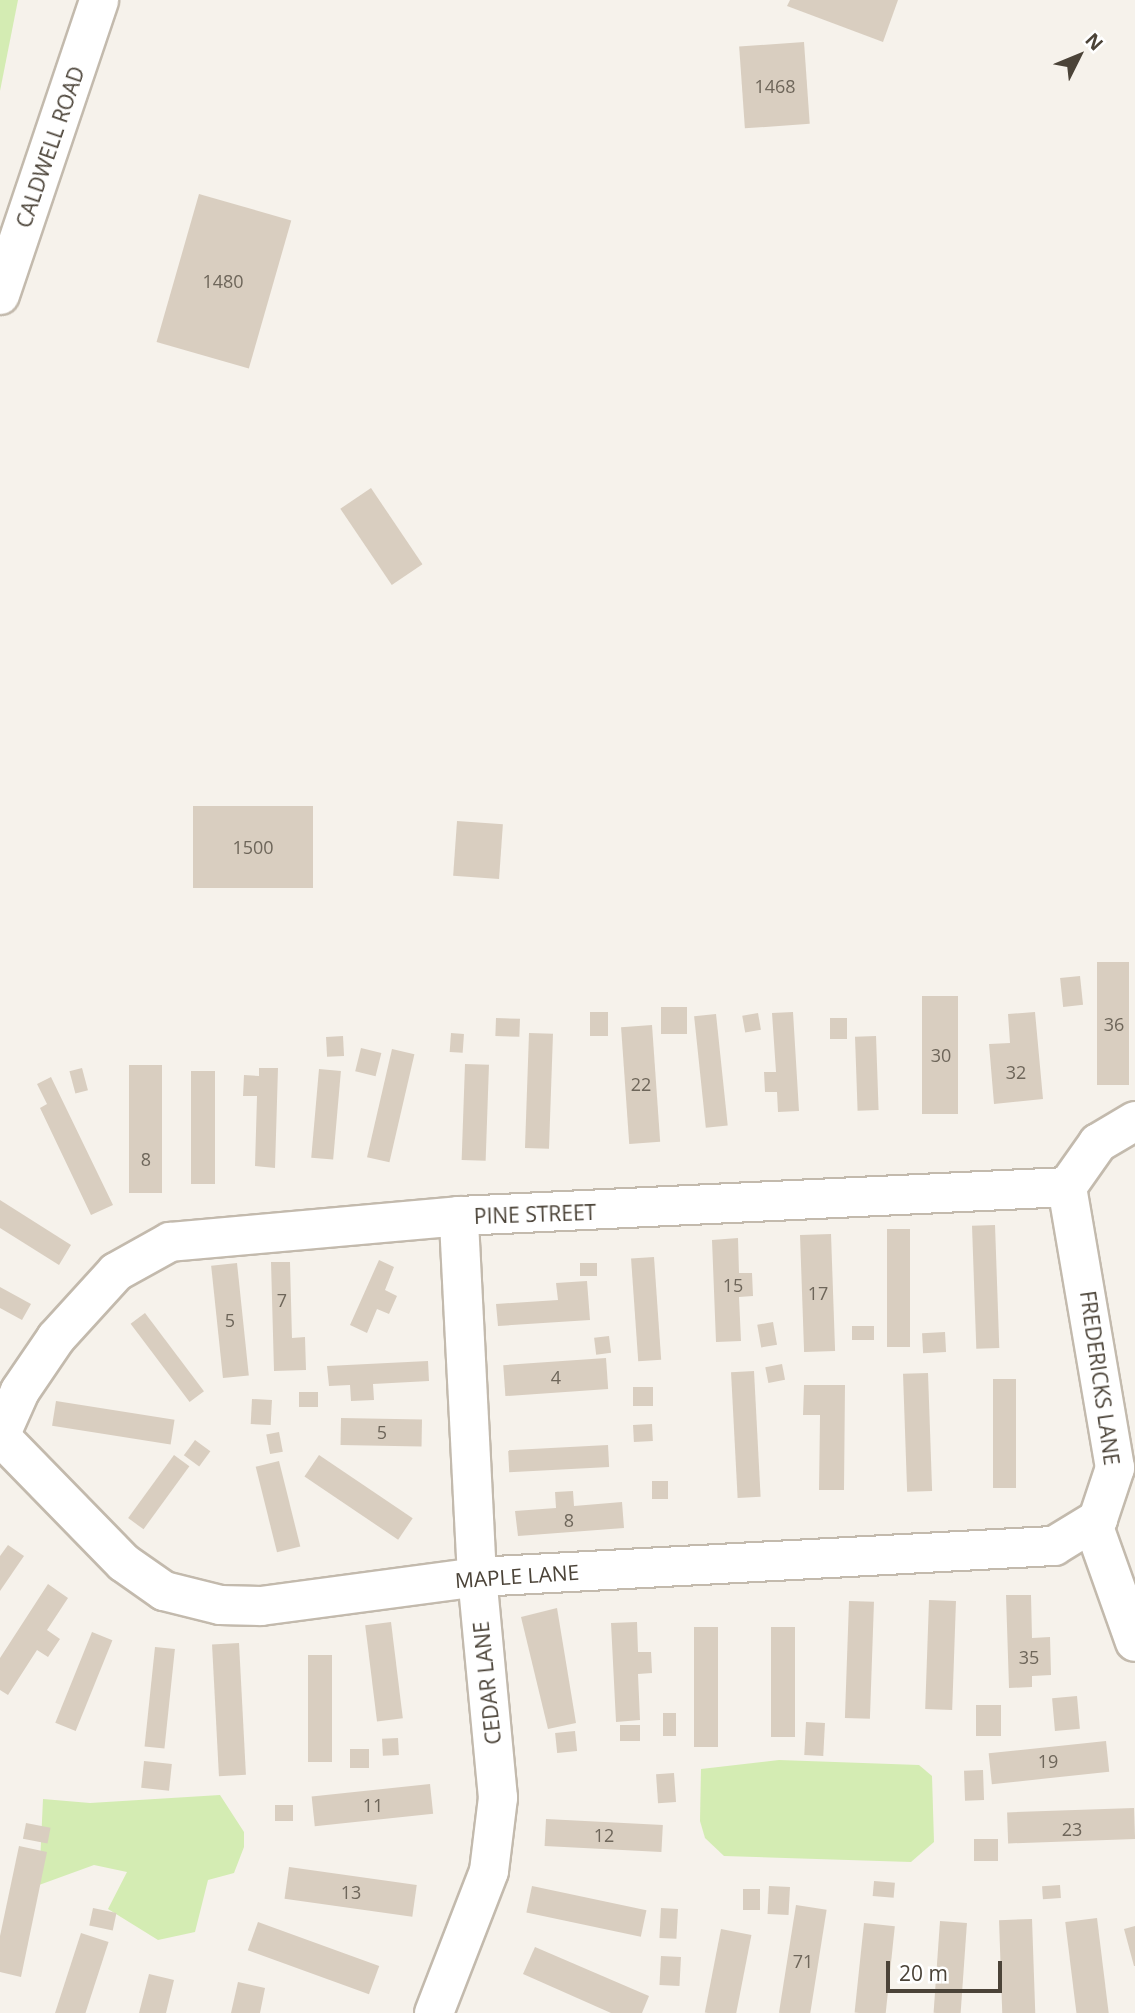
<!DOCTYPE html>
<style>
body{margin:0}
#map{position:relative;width:1135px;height:2013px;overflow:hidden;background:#f6f2eb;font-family:"Open Sans",sans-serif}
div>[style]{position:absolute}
.green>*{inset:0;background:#d4ecb3}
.building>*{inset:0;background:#d9cec0;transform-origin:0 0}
.roads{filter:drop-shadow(2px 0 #c3baad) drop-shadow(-2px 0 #c3baad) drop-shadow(0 2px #c3baad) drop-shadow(0 -2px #c3baad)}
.minor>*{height:38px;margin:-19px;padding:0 19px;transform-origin:19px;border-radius:19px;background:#fff}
span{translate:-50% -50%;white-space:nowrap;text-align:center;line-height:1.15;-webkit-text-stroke:7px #fff;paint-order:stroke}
.number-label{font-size:18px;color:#6e665a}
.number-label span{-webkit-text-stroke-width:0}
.street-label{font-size:21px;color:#4b4338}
.north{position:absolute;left:1044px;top:21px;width:70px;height:70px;-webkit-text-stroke:5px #fff;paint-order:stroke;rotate:47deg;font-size:19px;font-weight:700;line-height:28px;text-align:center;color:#4b4338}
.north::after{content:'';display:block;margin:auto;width:24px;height:32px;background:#4b4338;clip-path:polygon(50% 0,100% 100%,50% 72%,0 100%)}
.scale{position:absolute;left:886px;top:1961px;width:116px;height:32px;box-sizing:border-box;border:4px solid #4b4338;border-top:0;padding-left:9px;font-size:21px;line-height:24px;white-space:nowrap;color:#4b4338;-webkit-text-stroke:5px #fff;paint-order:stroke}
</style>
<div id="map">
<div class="green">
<i style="clip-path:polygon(0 0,18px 0,0 91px)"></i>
<i style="clip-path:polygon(779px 1760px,919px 1765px,932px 1776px,934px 1842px,911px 1862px,724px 1856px,705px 1838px,700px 1821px,701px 1769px)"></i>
<i style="clip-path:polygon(220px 1795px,244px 1832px,244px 1847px,234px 1873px,208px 1880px,195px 1932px,158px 1940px,108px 1909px,127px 1872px,94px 1865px,39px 1885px,43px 1799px,90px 1803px)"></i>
</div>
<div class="building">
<i style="clip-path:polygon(790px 0,898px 0,883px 42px,787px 6px)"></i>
<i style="left:804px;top:42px;width:82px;height:65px;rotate:86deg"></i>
<i style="left:199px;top:194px;width:96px;height:154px;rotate:16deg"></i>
<i style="left:371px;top:488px;width:92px;height:37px;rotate:56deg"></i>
<i style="left:193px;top:806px;width:120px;height:82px"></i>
<i style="left:457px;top:821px;width:46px;height:55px;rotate:4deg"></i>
<i style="left:1129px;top:962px;width:123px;height:32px;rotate:90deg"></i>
<i style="left:1080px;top:976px;width:29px;height:20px;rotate:84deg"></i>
<i style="left:922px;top:996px;width:36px;height:118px"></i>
<i style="left:661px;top:1007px;width:26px;height:27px"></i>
<i style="left:590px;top:1012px;width:18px;height:24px"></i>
<i style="clip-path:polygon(793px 1012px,799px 1111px,778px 1112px,777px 1092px,765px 1092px,764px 1072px,776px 1072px,772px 1013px)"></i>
<i style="clip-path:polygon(1035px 1012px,1043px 1099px,994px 1104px,989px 1044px,1010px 1043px,1008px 1014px)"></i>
<i style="left:758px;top:1013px;width:17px;height:16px;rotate:80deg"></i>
<i style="left:716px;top:1014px;width:112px;height:22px;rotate:84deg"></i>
<i style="left:496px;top:1018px;width:24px;height:18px;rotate:2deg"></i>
<i style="left:830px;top:1018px;width:17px;height:21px"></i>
<i style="left:652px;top:1025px;width:117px;height:31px;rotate:86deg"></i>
<i style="left:451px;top:1033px;width:13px;height:19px;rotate:4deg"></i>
<i style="left:529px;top:1033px;width:24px;height:115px;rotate:2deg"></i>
<i style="left:343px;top:1036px;width:20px;height:17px;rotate:87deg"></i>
<i style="left:876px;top:1036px;width:74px;height:21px;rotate:88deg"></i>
<i style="left:361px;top:1048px;width:21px;height:24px;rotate:14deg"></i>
<i style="left:392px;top:1049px;width:23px;height:111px;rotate:13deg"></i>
<i style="left:465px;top:1064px;width:24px;height:96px;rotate:2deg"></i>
<i style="left:129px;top:1065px;width:33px;height:128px"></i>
<i style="left:82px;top:1068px;width:23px;height:13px;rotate:75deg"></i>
<i style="clip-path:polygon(259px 1068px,278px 1068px,275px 1168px,255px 1166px,257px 1096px,243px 1096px,244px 1075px,259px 1076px)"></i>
<i style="left:319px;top:1069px;width:22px;height:89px;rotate:5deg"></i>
<i style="left:191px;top:1071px;width:24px;height:113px"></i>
<i style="clip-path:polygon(51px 1077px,113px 1205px,91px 1215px,40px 1108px,47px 1104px,37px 1084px)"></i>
<i style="clip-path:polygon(0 1200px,71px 1245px,59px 1265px,0 1228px)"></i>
<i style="left:995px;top:1225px;width:123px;height:23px;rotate:88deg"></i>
<i style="left:887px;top:1229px;width:23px;height:118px"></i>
<i style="left:831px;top:1234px;width:117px;height:31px;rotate:88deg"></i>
<i style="clip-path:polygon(738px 1238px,739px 1273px,752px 1273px,753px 1296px,739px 1297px,741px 1341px,716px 1342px,712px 1240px)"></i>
<i style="left:654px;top:1257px;width:103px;height:23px;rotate:86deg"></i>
<i style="clip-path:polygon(379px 1260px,394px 1267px,385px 1290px,397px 1296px,389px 1314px,377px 1309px,367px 1333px,350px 1325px)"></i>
<i style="clip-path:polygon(271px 1262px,290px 1262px,292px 1338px,305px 1337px,306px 1370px,274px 1371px)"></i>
<i style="left:237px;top:1263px;width:113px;height:26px;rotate:84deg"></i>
<i style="left:597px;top:1263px;width:13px;height:17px;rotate:90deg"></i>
<i style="clip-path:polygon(587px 1281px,590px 1320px,498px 1326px,496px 1304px,558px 1300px,556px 1283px)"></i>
<i style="clip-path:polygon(0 1287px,31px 1304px,22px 1320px,0 1308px)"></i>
<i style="left:145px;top:1313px;width:98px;height:18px;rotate:53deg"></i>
<i style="left:773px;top:1322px;width:23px;height:16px;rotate:80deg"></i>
<i style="left:852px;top:1326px;width:22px;height:14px"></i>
<i style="left:945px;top:1332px;width:20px;height:23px;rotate:87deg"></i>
<i style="left:609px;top:1336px;width:17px;height:15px;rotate:83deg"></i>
<i style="left:606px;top:1358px;width:31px;height:103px;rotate:86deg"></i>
<i style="clip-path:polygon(428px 1361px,429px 1381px,373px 1384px,374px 1400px,351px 1401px,350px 1385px,329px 1386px,327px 1366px)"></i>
<i style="left:782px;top:1364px;width:16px;height:17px;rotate:79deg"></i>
<i style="left:754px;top:1371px;width:126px;height:23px;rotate:87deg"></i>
<i style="left:928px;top:1373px;width:118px;height:25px;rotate:88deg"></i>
<i style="left:993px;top:1379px;width:23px;height:109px"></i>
<i style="clip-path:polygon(804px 1385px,845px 1385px,844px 1490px,819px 1490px,820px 1415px,803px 1415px)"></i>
<i style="left:633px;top:1387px;width:20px;height:19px"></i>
<i style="left:299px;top:1392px;width:19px;height:15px"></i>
<i style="left:252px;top:1399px;width:20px;height:25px;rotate:3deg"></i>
<i style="left:56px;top:1401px;width:120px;height:25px;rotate:9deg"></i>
<i style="left:341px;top:1418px;width:81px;height:27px;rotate:1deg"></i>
<i style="left:652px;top:1424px;width:17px;height:19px;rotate:87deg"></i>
<i style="left:279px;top:1432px;width:20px;height:13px;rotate:79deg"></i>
<i style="left:195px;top:1440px;width:19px;height:19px;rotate:36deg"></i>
<i style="left:608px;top:1445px;width:22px;height:100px;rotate:87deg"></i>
<i style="left:174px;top:1455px;width:19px;height:78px;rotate:36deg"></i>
<i style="left:319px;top:1455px;width:113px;height:26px;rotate:34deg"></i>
<i style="left:279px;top:1461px;width:88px;height:24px;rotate:76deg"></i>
<i style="left:652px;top:1481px;width:16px;height:18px"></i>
<i style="clip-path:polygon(573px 1491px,574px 1506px,622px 1502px,624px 1528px,518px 1536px,515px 1511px,556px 1508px,555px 1492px)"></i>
<i style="clip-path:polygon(8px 1545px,24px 1556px,0 1591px,0 1556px)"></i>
<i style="clip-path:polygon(48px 1584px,68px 1598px,47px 1630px,60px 1639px,48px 1657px,37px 1650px,8px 1695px,0 1690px,0 1658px)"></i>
<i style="clip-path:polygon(1006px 1595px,1031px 1595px,1032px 1638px,1050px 1637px,1051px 1675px,1032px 1676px,1032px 1687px,1009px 1688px)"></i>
<i style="left:929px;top:1600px;width:27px;height:109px;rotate:2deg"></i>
<i style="left:849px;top:1601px;width:25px;height:117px;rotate:2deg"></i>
<i style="clip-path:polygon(557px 1608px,576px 1723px,548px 1729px,521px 1617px)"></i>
<i style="left:391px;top:1622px;width:97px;height:26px;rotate:83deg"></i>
<i style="clip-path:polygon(637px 1622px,638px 1652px,651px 1652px,652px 1673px,638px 1674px,640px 1720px,616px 1722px,611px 1623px)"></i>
<i style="left:694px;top:1627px;width:24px;height:120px"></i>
<i style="left:771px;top:1627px;width:24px;height:110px"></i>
<i style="left:92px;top:1632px;width:22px;height:98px;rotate:22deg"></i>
<i style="left:239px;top:1643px;width:132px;height:27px;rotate:87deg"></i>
<i style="left:155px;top:1647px;width:20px;height:100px;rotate:6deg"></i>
<i style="left:308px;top:1655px;width:24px;height:107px"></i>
<i style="left:1077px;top:1696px;width:33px;height:25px;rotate:85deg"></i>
<i style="left:976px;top:1705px;width:25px;height:31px"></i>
<i style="left:663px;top:1713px;width:13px;height:23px"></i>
<i style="left:806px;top:1722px;width:19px;height:33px;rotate:3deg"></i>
<i style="left:620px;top:1725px;width:20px;height:16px"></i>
<i style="left:575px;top:1731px;width:20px;height:20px;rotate:84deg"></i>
<i style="left:398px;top:1738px;width:17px;height:16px;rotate:87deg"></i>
<i style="left:1106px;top:1741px;width:31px;height:118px;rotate:84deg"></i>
<i style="left:350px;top:1749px;width:19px;height:19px"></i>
<i style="left:144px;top:1761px;width:28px;height:27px;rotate:6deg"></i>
<i style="left:983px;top:1770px;width:30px;height:19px;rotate:88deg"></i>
<i style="left:674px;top:1773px;width:29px;height:18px;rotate:86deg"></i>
<i style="left:430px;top:1784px;width:30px;height:119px;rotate:84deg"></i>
<i style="left:275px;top:1805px;width:18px;height:16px"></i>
<i style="left:1134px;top:1808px;width:31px;height:127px;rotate:88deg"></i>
<i style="left:546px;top:1819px;width:117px;height:27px;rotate:3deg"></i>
<i style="left:26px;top:1823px;width:25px;height:16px;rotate:11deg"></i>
<i style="left:974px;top:1839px;width:24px;height:22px"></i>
<i style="clip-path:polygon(19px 1846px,47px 1852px,21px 1977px,0 1972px,0 1936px)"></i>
<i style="left:289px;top:1867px;width:129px;height:32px;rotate:8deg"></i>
<i style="left:874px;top:1881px;width:21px;height:15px;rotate:5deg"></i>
<i style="left:1060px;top:1885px;width:13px;height:18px;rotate:86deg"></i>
<i style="left:532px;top:1886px;width:117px;height:27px;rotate:12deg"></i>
<i style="left:769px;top:1886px;width:21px;height:28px;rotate:3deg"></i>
<i style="left:743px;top:1889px;width:17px;height:21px"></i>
<i style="left:796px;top:1905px;width:31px;height:109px;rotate:9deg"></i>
<i style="left:93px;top:1908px;width:24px;height:18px;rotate:12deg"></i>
<i style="left:661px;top:1908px;width:17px;height:30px;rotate:3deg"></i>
<i style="left:1097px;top:1918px;width:96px;height:32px;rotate:83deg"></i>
<i style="left:1032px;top:1919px;width:94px;height:33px;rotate:88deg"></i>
<i style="left:940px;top:1921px;width:27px;height:92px;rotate:4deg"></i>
<i style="left:258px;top:1922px;width:129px;height:30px;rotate:20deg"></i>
<i style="left:864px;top:1923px;width:31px;height:90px;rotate:6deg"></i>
<i style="clip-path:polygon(1135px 1926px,1135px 1966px,1134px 1966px,1124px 1929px)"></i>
<i style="left:721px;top:1929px;width:31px;height:85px;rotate:11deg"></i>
<i style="left:81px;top:1933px;width:29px;height:84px;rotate:18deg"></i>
<i style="clip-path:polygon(535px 1947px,649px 1996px,642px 2013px,611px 2013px,523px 1974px)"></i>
<i style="left:661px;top:1956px;width:20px;height:29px;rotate:3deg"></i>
<i style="clip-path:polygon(149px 1974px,174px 1980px,166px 2013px,139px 2013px)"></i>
<i style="clip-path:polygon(238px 1982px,265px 1988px,260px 2013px,231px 2013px)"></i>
</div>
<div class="roads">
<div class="minor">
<i style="left:0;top:295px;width:311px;rotate:-71.4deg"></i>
<i style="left:1067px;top:1187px;width:54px;rotate:-54.8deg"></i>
<i style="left:1098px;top:1143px;width:43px;rotate:-30.7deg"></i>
<i style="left:0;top:1436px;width:177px;rotate:45.7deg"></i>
<i style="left:124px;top:1563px;width:49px;rotate:35deg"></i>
<i style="left:164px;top:1591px;width:58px;rotate:14deg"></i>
<i style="left:220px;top:1605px;width:41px;rotate:1.4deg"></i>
<i style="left:261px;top:1606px;width:218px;rotate:-7.6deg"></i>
<i style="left:477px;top:1577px;width:578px;rotate:-3.08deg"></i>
<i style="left:1054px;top:1546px;width:52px;rotate:-31.5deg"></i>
<i style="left:1098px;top:1519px;width:54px;rotate:-71.6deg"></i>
<i style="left:1115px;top:1468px;width:285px;rotate:-99.7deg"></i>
<i style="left:0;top:1436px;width:49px;rotate:-66deg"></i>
<i style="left:20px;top:1391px;width:64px;rotate:-55.8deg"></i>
<i style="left:56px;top:1338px;width:89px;rotate:-47.7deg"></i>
<i style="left:116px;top:1272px;width:62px;rotate:-29.1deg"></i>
<i style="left:170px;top:1242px;width:290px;rotate:-5.1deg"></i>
<i style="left:459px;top:1216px;width:609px;rotate:-2.73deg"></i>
<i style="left:1093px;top:1524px;width:125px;rotate:70.4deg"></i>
<i style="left:434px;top:2013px;width:152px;rotate:-68.8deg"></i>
<i style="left:489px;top:1871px;width:74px;rotate:-83deg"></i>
<i style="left:498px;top:1798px;width:222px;rotate:-95.4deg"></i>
<i style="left:477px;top:1577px;width:361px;rotate:-92.9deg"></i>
</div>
</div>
<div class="number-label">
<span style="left:775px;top:86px">1468</span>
<span style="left:223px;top:281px">1480</span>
<span style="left:253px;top:847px">1500</span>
<span style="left:1114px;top:1024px">36</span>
<span style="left:941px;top:1055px">30</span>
<span style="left:1016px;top:1072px">32</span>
<span style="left:641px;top:1084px">22</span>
<span style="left:146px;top:1159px">8</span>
<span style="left:733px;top:1285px">15</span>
<span style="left:818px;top:1293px">17</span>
<span style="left:282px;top:1300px">7</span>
<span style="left:230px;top:1320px">5</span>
<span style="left:556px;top:1377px">4</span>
<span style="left:382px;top:1432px">5</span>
<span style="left:569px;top:1520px">8</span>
<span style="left:1029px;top:1657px">35</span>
<span style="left:1048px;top:1761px">19</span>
<span style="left:373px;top:1805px">11</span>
<span style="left:1072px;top:1829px">23</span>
<span style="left:604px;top:1835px">12</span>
<span style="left:351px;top:1892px">13</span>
<span style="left:803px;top:1961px">71</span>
</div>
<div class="street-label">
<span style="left:50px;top:147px;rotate:-71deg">CALDWELL ROAD</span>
<span style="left:535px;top:1214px;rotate:-2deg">PINE STREET</span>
<span style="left:1100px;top:1378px;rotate:82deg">FREDERICKS LANE</span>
<span style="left:517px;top:1576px;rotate:-4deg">MAPLE LANE</span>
<span style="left:487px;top:1683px;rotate:-96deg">CEDAR LANE</span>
</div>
<div class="north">N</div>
<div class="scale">20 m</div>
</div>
